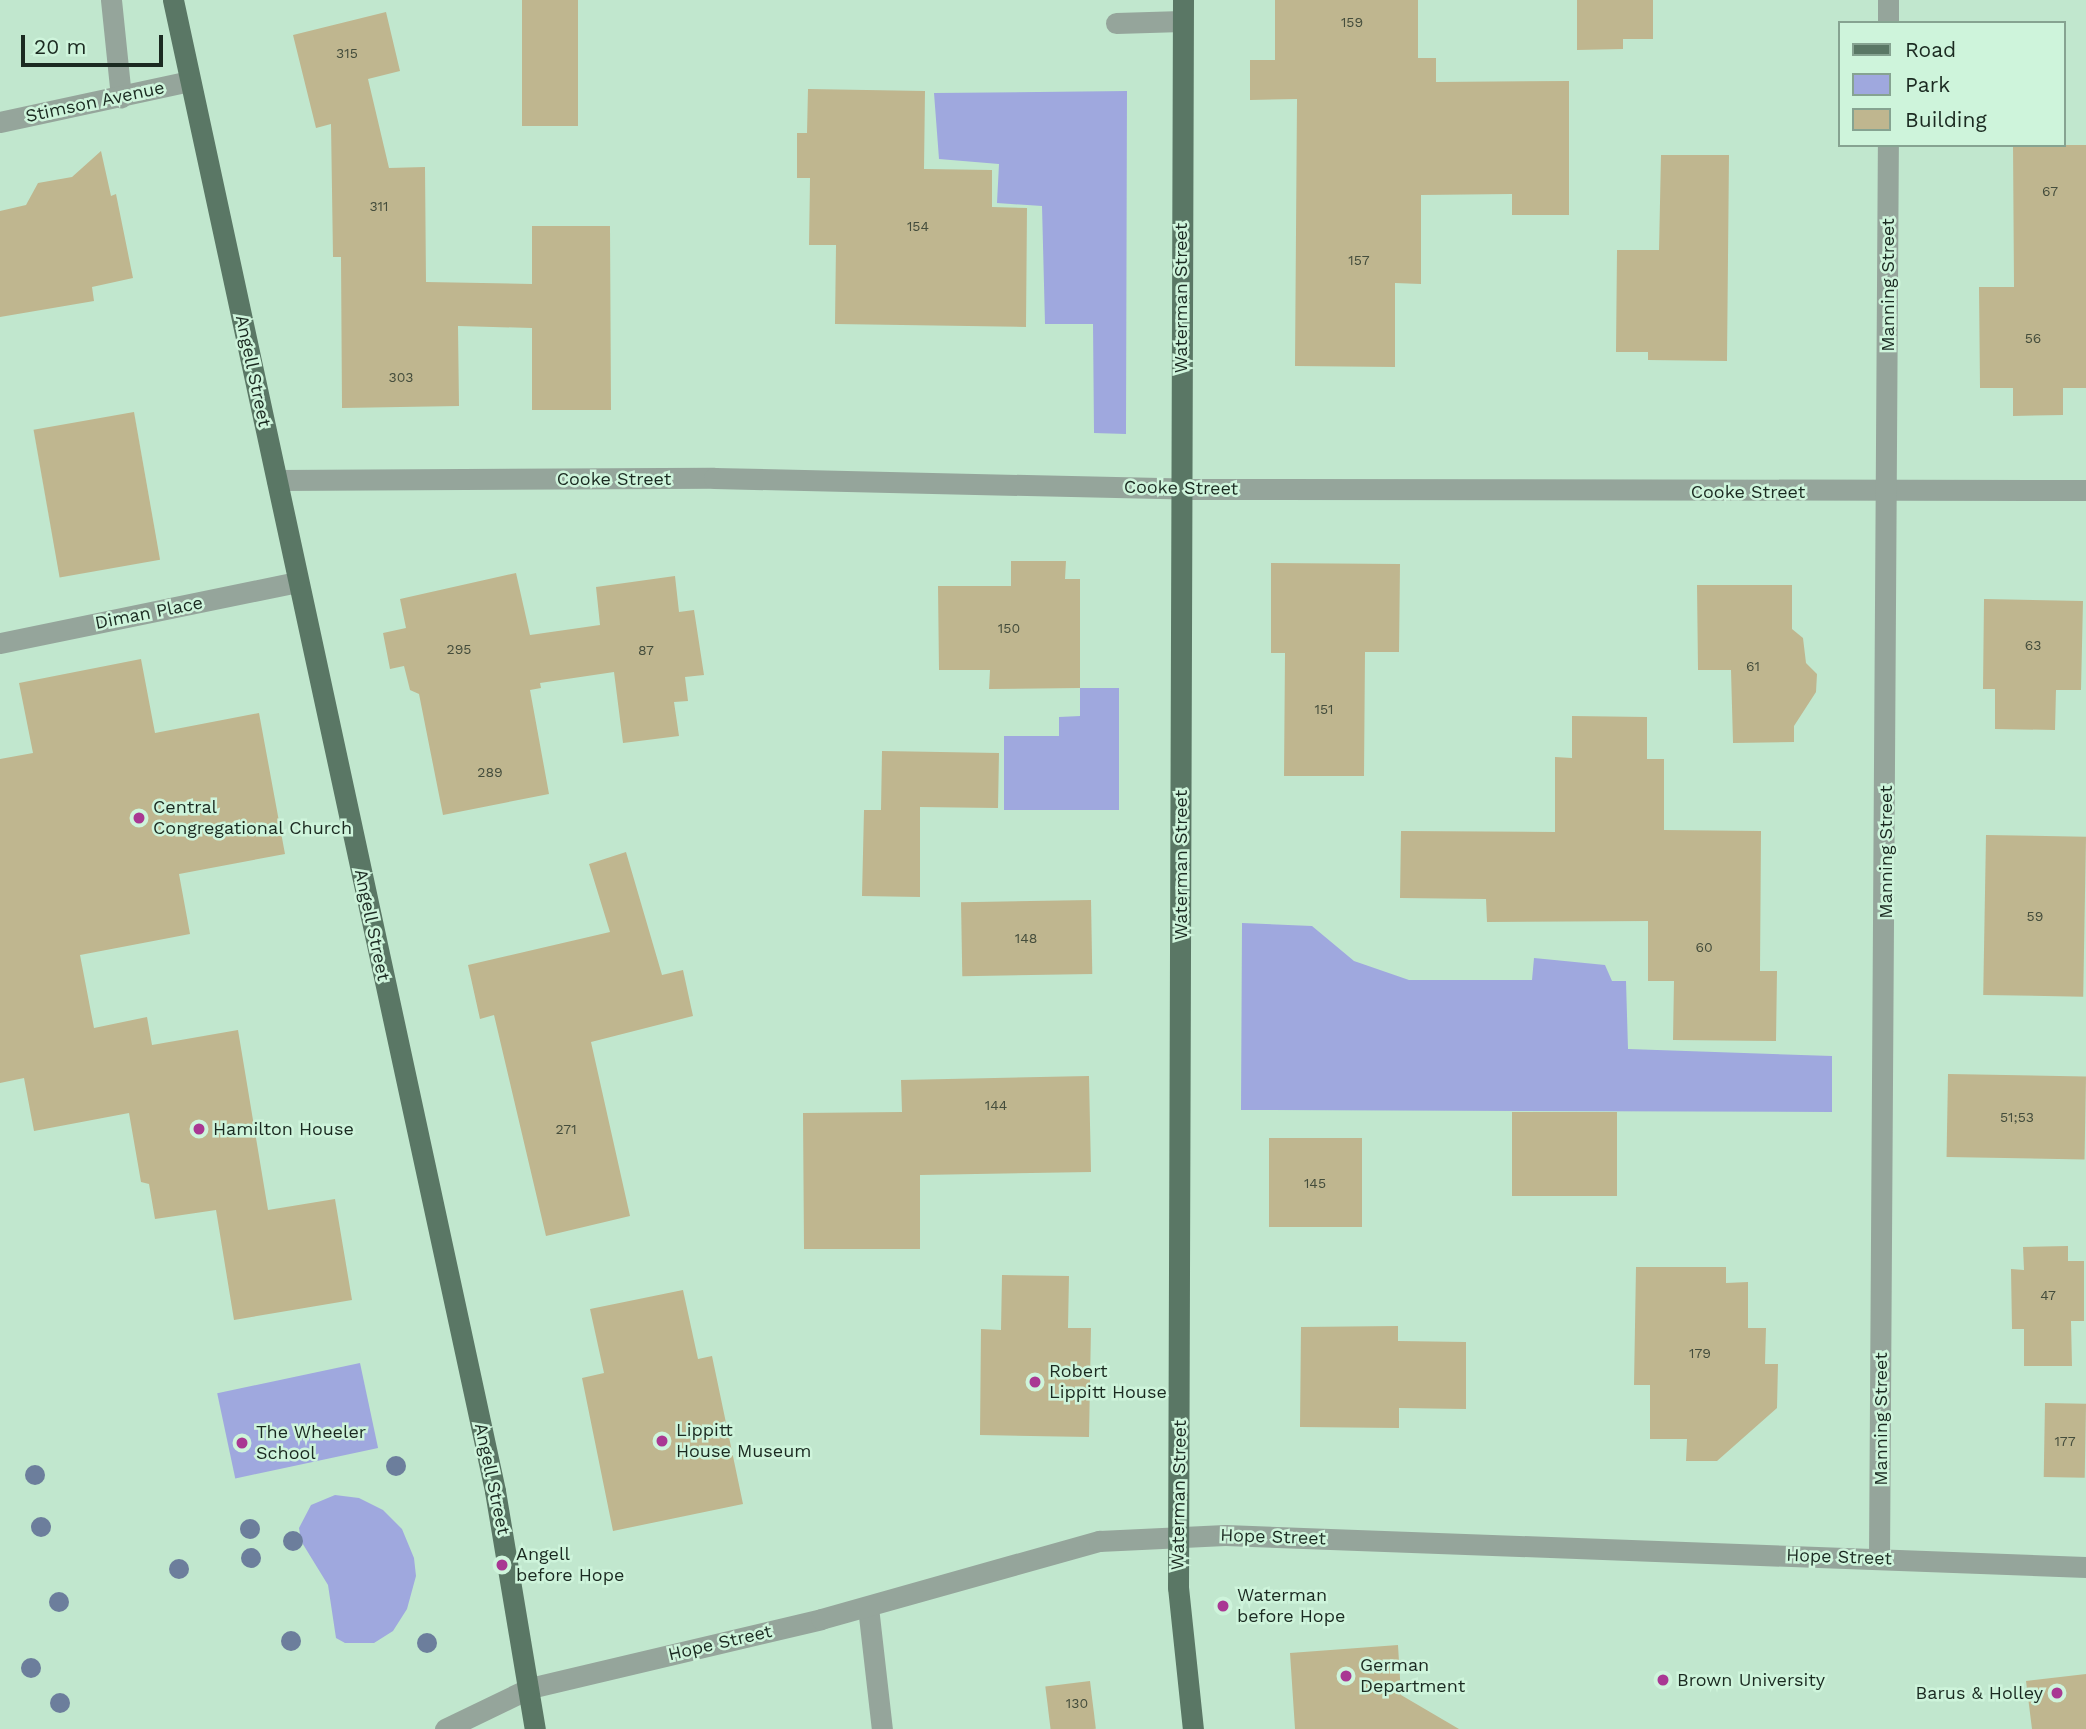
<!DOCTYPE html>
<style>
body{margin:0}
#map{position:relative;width:2086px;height:1729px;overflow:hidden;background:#c1e7ce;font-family:"Work Sans",sans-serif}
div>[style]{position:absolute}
.green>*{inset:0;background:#9fa8de;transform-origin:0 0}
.building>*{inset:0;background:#bfb68f;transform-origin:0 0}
.minor>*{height:21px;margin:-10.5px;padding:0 10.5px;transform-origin:10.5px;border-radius:10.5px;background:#95a59b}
.major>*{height:21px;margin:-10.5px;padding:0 10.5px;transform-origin:10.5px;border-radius:10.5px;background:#5a7765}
.trees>*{width:20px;height:20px;margin:-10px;border-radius:50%;background:#6c7e9c}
.dots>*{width:19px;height:19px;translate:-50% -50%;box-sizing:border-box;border:4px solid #cef4db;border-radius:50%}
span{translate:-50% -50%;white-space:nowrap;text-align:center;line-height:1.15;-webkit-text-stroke:5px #cef4db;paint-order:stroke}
.number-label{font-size:14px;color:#444d3c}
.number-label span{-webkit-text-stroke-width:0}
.street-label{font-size:18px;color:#1b2a21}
.poi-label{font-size:18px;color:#1b2a21}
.left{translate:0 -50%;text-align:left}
.right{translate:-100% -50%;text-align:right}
.legend{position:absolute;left:1838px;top:21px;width:228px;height:126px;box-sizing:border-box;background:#cef4db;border:2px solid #86a391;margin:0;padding:9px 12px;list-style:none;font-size:21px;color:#1b2a21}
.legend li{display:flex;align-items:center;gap:14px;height:35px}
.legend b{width:35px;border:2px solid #86a391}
.scale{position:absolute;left:21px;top:35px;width:142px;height:32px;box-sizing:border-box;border:4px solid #1b2a21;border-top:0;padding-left:9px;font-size:21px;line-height:24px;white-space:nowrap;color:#1b2a21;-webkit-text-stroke:5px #cef4db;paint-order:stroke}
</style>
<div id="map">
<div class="green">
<i style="clip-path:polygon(1127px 91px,1126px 434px,1094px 433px,1093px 324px,1045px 324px,1042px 206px,997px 203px,999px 164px,939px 159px,934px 93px)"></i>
<i style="clip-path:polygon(1080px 688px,1119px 688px,1119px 810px,1004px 810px,1004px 736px,1059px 736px,1059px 717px,1080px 716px)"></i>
<i style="clip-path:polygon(1242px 923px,1312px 926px,1354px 961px,1409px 980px,1532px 980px,1534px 958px,1605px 965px,1612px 981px,1626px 981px,1628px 1049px,1832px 1056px,1832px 1112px,1241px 1110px)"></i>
<i style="left:360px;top:1363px;width:87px;height:146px;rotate:78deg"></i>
<i style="clip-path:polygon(335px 1495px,359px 1498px,383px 1510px,402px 1529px,414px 1558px,416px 1576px,407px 1609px,393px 1631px,374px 1643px,345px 1643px,336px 1638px,328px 1585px,301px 1541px,299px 1528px,311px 1505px)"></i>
</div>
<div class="building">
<i style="left:522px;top:0;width:56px;height:126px"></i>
<i style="clip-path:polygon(1275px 0,1418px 0,1418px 58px,1436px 58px,1436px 82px,1569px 81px,1569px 215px,1512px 215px,1512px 194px,1421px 195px,1421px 284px,1395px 283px,1395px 367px,1295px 366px,1297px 99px,1250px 100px,1250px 60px,1275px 60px)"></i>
<i style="clip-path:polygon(1577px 0,1653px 0,1653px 39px,1623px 39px,1623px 49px,1577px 50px)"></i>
<i style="clip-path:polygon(386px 12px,400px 71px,368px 79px,389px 168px,425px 167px,426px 282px,532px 284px,532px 226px,610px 226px,611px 410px,532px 410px,532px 328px,458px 326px,459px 406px,342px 408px,341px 257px,333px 257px,331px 124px,316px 128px,293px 35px)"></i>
<i style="clip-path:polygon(808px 89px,925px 91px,924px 169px,992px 170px,992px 207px,1027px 208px,1026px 327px,835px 324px,836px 245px,809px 245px,810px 178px,797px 178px,797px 133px,807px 133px)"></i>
<i style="clip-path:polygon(2013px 145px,2086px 145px,2086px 388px,2063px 388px,2063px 415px,2013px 416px,2013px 388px,1980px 388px,1979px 287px,2014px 287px)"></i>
<i style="clip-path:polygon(101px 151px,111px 196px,116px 194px,133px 278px,92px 287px,94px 301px,0 317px,0 211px,26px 205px,38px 183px,72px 177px)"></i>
<i style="clip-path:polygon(1661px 155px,1729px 155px,1727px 361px,1648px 360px,1648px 352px,1616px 352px,1617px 250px,1659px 250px)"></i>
<i style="left:134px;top:412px;width:150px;height:102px;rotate:80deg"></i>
<i style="clip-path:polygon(1011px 561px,1066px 561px,1065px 579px,1080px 579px,1080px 688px,989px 689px,990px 670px,939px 670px,938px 586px,1011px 586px)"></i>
<i style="clip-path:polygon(1271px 563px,1400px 564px,1399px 652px,1365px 652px,1364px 776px,1284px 776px,1285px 653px,1271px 653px)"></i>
<i style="clip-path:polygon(516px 573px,530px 635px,600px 625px,596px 587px,675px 576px,679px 612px,694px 610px,704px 675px,685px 677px,688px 701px,674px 702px,679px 736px,623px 743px,614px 672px,540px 683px,541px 688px,530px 690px,549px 794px,443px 815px,419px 694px,410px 690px,404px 666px,390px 669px,383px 633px,406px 628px,400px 599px)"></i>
<i style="clip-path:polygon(1697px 585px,1792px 585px,1792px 629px,1803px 638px,1806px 663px,1817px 674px,1816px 692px,1794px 726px,1794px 742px,1733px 743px,1731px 670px,1698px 670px)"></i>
<i style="clip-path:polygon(1984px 599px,2083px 601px,2081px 690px,2056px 690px,2055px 730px,1995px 729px,1995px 689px,1983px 689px)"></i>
<i style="clip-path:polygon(141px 659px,155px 733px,259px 713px,285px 854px,179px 874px,190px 934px,80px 955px,94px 1028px,147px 1017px,152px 1045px,238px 1030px,268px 1210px,335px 1199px,352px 1300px,234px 1320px,216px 1210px,155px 1219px,149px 1184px,141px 1182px,129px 1113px,34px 1131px,24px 1078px,0 1083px,0 759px,33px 753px,19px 683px)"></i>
<i style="clip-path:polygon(1572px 716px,1647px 717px,1647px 759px,1664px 759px,1664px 830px,1761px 831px,1760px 971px,1777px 971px,1776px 1041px,1673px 1040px,1674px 981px,1648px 981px,1648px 921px,1487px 922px,1486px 899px,1400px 898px,1401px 831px,1555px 832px,1555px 757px,1572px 758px)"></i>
<i style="clip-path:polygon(882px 751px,999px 753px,998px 808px,920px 807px,920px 897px,862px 896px,864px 810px,881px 810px)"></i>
<i style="left:1986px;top:835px;width:100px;height:160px;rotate:1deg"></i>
<i style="clip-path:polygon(626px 852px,662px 975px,683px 970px,693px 1016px,591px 1042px,630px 1216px,546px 1236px,494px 1015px,480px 1019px,468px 965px,610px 932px,589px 864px)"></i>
<i style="left:1091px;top:900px;width:74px;height:130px;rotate:89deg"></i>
<i style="left:1948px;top:1074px;width:138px;height:83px;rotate:1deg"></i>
<i style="clip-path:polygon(1089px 1076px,1091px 1172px,920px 1175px,920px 1249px,804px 1249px,803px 1113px,902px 1112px,901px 1080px)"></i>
<i style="left:1512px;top:1112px;width:105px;height:84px"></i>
<i style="left:1269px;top:1138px;width:93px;height:89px"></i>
<i style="clip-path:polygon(2068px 1246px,2068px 1261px,2084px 1261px,2084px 1321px,2071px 1321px,2072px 1366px,2024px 1366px,2024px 1329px,2012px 1329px,2011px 1269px,2024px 1270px,2023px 1247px)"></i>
<i style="clip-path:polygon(1636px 1267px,1726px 1267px,1726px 1283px,1748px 1282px,1748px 1328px,1766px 1328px,1765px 1364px,1778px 1364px,1777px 1408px,1717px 1461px,1686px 1461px,1687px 1439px,1650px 1439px,1650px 1385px,1634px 1385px)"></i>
<i style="clip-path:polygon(1002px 1275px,1069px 1276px,1068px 1328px,1091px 1328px,1089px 1437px,980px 1435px,981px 1329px,1001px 1330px)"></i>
<i style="clip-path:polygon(683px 1290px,698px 1359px,712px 1356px,743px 1504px,613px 1531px,582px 1378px,604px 1373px,590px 1309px)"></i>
<i style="clip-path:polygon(1398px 1326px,1398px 1341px,1466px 1342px,1466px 1409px,1399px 1408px,1399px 1428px,1300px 1427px,1301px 1327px)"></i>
<i style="left:2045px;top:1403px;width:41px;height:74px;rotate:1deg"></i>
<i style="clip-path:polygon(1398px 1645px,1401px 1695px,1459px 1729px,1295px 1729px,1290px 1653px)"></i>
<i style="clip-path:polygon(2086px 1674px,2086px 1729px,2032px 1729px,2026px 1681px)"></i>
<i style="left:1090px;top:1681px;width:48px;height:45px;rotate:83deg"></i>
</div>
<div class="minor">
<i style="left:111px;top:0;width:98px;rotate:84.1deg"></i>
<i style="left:1888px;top:0;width:23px;rotate:90deg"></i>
<i style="left:1116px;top:23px;width:66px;rotate:-1.7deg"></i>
<i style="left:0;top:122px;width:194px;rotate:-12.2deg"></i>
<i style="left:277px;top:480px;width:437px;rotate:-0.3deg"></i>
<i style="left:714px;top:478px;width:468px;rotate:1.3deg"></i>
<i style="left:1182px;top:489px;width:904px;rotate:0.06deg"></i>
<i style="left:0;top:643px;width:304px;rotate:-11.6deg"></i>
<i style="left:1879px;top:1559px;width:1414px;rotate:-89.64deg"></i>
<i style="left:868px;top:1607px;width:123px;rotate:83.5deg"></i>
<i style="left:445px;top:1729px;width:94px;rotate:-25.8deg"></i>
<i style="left:530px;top:1688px;width:299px;rotate:-13.3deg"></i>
<i style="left:821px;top:1619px;width:289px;rotate:-15.7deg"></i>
<i style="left:1099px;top:1541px;width:126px;rotate:-2.7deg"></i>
<i style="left:1225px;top:1535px;width:862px;rotate:2.13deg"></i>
</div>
<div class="major">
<i style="left:173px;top:0;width:1525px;rotate:77.81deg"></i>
<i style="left:495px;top:1491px;width:241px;rotate:80.5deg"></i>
<i style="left:1183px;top:0;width:1587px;rotate:90.18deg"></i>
<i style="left:1178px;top:1587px;width:143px;rotate:84deg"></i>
</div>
<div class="trees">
<i style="left:396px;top:1466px"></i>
<i style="left:35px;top:1475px"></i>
<i style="left:41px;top:1527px"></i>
<i style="left:250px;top:1529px"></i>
<i style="left:293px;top:1541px"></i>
<i style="left:251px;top:1558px"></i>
<i style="left:179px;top:1569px"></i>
<i style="left:59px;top:1602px"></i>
<i style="left:291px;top:1641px"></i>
<i style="left:427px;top:1643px"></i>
<i style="left:31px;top:1668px"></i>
<i style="left:60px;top:1703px"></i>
</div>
<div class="dots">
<i style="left:139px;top:818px;background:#a93893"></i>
<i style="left:199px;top:1129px;background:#a93893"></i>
<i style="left:1035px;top:1382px;background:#a93893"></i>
<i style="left:662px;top:1441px;background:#a93893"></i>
<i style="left:242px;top:1443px;background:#a93893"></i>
<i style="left:502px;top:1565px;background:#a93893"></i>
<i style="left:1223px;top:1606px;background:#a93893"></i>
<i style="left:1346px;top:1676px;background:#a93893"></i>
<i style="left:1663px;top:1680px;background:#a93893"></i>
<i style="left:2057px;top:1693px;background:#a93893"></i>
</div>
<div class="number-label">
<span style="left:1352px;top:22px">159</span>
<span style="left:347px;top:53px">315</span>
<span style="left:2050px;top:191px">67</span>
<span style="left:379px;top:206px">311</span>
<span style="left:918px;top:226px">154</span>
<span style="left:1359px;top:260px">157</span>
<span style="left:2033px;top:338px">56</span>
<span style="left:401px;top:377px">303</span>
<span style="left:1009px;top:628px">150</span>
<span style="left:2033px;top:645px">63</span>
<span style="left:459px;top:649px">295</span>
<span style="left:646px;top:650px">87</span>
<span style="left:1753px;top:666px">61</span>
<span style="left:1324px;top:709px">151</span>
<span style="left:490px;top:772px">289</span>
<span style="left:2035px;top:916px">59</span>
<span style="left:1026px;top:938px">148</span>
<span style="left:1704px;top:947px">60</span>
<span style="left:996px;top:1105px">144</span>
<span style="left:2017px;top:1117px">51;53</span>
<span style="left:566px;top:1129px">271</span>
<span style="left:1315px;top:1183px">145</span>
<span style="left:2048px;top:1295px">47</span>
<span style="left:1700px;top:1353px">179</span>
<span style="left:2065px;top:1441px">177</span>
<span style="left:1077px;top:1703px">130</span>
</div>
<div class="street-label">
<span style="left:95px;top:102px;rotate:-12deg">Stimson Avenue</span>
<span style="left:1888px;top:285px;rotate:-90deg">Manning Street</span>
<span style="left:1181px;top:298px;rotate:-90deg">Waterman Street</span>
<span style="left:253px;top:371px;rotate:78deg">Angell Street</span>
<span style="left:614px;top:479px">Cooke Street</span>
<span style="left:1181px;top:488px;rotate:1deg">Cooke Street</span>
<span style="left:1748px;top:492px">Cooke Street</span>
<span style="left:149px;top:613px;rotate:-11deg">Diman Place</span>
<span style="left:1886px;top:852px;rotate:-90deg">Manning Street</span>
<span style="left:1181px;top:865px;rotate:-90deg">Waterman Street</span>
<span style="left:372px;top:925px;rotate:78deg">Angell Street</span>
<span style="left:1881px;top:1419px;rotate:-90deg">Manning Street</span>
<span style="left:492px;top:1479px;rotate:78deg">Angell Street</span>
<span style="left:1179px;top:1495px;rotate:-89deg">Waterman Street</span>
<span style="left:1273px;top:1537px;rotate:2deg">Hope Street</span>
<span style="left:1839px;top:1557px;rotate:2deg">Hope Street</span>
<span style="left:720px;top:1643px;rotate:-13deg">Hope Street</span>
</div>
<div class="poi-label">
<span class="left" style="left:153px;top:818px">Central<br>Congregational Church</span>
<span class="left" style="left:213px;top:1129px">Hamilton House</span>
<span class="left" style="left:1049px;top:1382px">Robert<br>Lippitt House</span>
<span class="left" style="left:676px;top:1441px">Lippitt<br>House Museum</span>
<span class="left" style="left:256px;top:1443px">The Wheeler<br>School</span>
<span class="left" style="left:516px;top:1565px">Angell<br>before Hope</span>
<span class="left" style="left:1237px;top:1606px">Waterman<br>before Hope</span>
<span class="left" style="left:1360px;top:1676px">German<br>Department</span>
<span class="left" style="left:1677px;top:1680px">Brown University</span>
<span class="right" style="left:2043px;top:1693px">Barus &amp; Holley</span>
</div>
<ul class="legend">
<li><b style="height:9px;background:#5a7765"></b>Road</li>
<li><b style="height:19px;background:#9fa8de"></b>Park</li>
<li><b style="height:19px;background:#bfb68f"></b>Building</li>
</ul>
<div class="scale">20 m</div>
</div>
